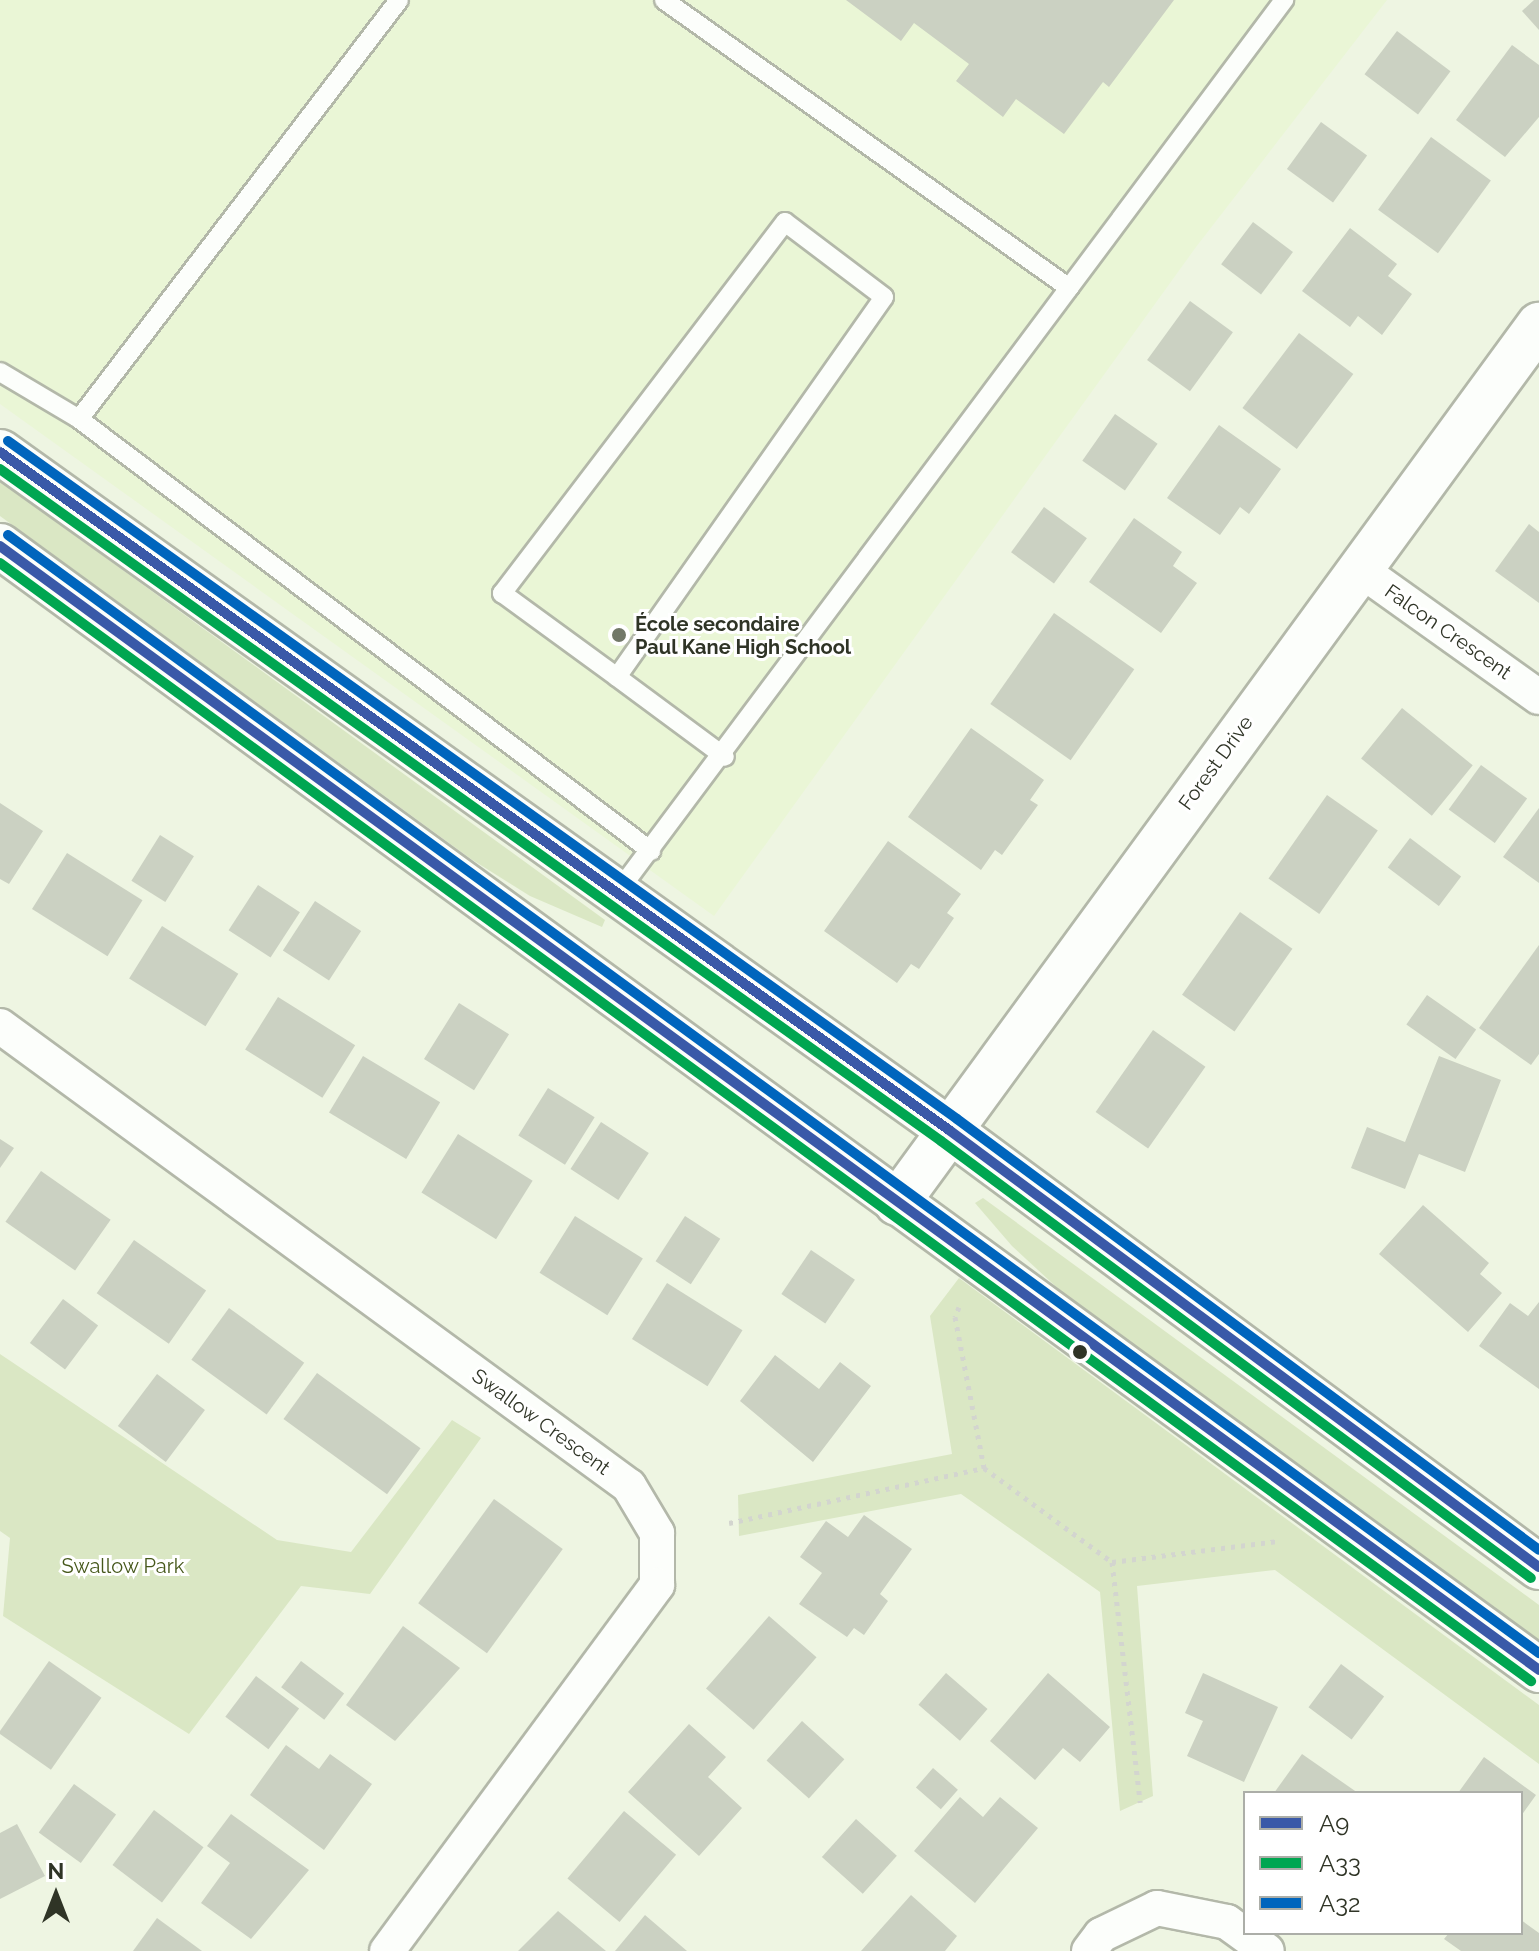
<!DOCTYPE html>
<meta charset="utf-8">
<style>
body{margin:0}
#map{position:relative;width:1539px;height:1951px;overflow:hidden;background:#eef5e2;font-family:Raleway,sans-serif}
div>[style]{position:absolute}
.built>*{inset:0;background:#eaf6d6}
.green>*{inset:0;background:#dae7c4}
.building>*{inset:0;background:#cbd1c2;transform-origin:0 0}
.path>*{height:5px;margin-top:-2.5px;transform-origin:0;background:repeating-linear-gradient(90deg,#d3d5cf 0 4px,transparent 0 10px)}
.roads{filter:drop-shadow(2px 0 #b3b8a9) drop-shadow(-2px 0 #b3b8a9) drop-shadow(0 2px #b3b8a9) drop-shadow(0 -2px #b3b8a9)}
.lane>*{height:18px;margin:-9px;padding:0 9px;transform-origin:9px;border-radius:9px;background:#fcfefb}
.street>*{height:34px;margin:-17px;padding:0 17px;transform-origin:17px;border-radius:17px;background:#fcfefb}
.secondary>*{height:44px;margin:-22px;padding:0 22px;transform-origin:22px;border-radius:22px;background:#fcfefb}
.bus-1>*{height:10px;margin:-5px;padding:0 5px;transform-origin:5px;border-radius:5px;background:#3a59a8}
.bus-2>*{height:10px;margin:-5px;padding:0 5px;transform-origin:5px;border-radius:5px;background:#00a651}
.bus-3>*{height:10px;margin:-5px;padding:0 5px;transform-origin:5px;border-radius:5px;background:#0065bd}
.dots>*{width:22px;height:22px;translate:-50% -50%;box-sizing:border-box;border:4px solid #fff;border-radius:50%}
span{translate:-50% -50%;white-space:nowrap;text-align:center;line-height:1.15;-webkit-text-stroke:6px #fff;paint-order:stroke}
.poi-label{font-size:20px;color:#2f3426;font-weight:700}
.left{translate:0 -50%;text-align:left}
.street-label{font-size:20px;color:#2f3426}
.park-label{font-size:20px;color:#46581b}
.legend{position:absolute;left:1243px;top:1791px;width:280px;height:144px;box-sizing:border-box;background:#fff;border:2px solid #acaea8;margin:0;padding:10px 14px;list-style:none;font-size:24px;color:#2f3426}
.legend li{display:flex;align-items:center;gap:16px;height:40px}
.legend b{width:40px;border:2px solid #acaea8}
.north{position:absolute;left:16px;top:1855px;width:80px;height:80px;-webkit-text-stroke:6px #fff;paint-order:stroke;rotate:0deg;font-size:22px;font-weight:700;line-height:32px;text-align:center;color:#2f3426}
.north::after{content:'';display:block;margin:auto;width:28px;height:36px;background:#2f3426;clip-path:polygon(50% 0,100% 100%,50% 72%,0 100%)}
</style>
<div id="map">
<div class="built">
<i style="clip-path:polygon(0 0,1387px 0,1196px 247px,714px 916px,0 404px)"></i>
</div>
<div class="green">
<i style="clip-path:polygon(0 481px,605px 920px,602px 927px,530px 896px,471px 859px,0 516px)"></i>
<i style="clip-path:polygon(983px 1198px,1539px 1605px,1539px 1643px,1078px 1307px,1012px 1246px,975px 1203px)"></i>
<i style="clip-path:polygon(959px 1278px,1539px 1705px,1539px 1764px,1275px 1570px,1137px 1586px,1153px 1796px,1120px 1811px,1100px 1592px,961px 1494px,739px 1536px,738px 1495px,952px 1454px,930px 1316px)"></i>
<i style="clip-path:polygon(0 1354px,277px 1540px,351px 1552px,452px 1420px,481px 1438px,370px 1594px,301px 1586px,189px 1734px,3px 1616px,10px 1538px,0 1531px)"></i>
</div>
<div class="building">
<i style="clip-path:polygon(846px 0,1174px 0,1109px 87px,1103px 82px,1064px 134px,1016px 99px,1003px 117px,956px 81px,969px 64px,914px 23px,901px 41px)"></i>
<i style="clip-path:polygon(1534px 0,1539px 0,1539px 30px,1522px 11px)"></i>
<i style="left:1397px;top:31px;width:67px;height:54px;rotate:37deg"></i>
<i style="clip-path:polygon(1512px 45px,1539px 65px,1539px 117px,1505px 157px,1456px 120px)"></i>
<i style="left:1321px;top:122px;width:57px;height:58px;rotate:36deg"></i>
<i style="left:1431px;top:137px;width:74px;height:90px;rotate:36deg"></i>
<i style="left:1253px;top:222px;width:50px;height:53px;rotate:37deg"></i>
<i style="clip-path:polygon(1350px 228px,1397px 264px,1388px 276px,1412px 294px,1382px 335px,1358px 316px,1350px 327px,1302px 291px)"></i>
<i style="left:1190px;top:301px;width:53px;height:73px;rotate:36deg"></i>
<i style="left:1299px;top:333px;width:68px;height:94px;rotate:37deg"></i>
<i style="left:1115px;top:414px;width:52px;height:57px;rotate:35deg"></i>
<i style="clip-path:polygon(1219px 425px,1281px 469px,1249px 514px,1240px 507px,1220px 535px,1167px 498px)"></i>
<i style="left:1044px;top:507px;width:53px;height:56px;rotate:36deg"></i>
<i style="clip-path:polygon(1134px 518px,1182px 552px,1173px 566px,1197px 583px,1161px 633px,1089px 582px)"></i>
<i style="clip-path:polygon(1529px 524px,1539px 532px,1539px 603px,1495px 571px)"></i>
<i style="left:1054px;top:613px;width:98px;height:111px;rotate:35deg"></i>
<i style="left:1402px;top:708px;width:91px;height:65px;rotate:39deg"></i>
<i style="clip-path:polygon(971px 728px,1044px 780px,1030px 800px,1038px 805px,1002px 855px,995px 850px,981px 870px,908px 817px)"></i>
<i style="left:1481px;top:765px;width:57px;height:55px;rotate:36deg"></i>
<i style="left:1327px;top:795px;width:62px;height:102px;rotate:35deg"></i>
<i style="clip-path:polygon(0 803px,43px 831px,9px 884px,0 879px)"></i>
<i style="clip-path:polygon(1539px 808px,1539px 883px,1503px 857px)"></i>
<i style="left:160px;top:835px;width:40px;height:54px;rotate:32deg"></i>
<i style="left:1410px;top:838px;width:64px;height:37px;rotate:37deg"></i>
<i style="clip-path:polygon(888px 841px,961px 894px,947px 913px,954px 918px,919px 969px,911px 964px,897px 983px,824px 931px)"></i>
<i style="left:67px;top:853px;width:89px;height:66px;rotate:32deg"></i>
<i style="left:258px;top:885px;width:50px;height:54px;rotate:33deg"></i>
<i style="left:315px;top:901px;width:55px;height:59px;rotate:33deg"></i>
<i style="left:1240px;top:912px;width:64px;height:101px;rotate:35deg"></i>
<i style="left:162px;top:926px;width:90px;height:62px;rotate:32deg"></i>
<i style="clip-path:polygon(1539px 945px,1539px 1054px,1531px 1065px,1479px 1028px)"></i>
<i style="left:1427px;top:995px;width:60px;height:36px;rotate:35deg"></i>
<i style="left:278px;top:997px;width:91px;height:62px;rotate:32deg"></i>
<i style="left:459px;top:1003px;width:59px;height:66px;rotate:32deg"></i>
<i style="left:1153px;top:1030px;width:64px;height:100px;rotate:35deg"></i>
<i style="left:363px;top:1056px;width:90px;height:66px;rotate:31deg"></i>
<i style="clip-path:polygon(1439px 1056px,1501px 1080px,1465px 1172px,1419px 1154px,1405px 1189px,1351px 1168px,1367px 1127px,1405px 1142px)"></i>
<i style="left:548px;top:1088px;width:55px;height:56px;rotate:32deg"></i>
<i style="left:601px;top:1122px;width:57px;height:56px;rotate:33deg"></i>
<i style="left:458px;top:1134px;width:88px;height:69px;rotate:32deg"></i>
<i style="clip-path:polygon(0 1139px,14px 1148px,0 1168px)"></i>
<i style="left:41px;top:1171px;width:85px;height:62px;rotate:35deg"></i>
<i style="clip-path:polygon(1423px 1205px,1489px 1263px,1480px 1274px,1502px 1293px,1468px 1332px,1379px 1254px)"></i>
<i style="left:575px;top:1216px;width:80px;height:67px;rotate:32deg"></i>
<i style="left:685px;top:1216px;width:42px;height:54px;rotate:33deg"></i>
<i style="left:134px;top:1240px;width:88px;height:65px;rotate:35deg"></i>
<i style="left:811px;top:1250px;width:53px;height:53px;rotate:34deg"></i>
<i style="left:667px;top:1283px;width:89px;height:66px;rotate:32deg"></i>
<i style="left:63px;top:1299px;width:44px;height:55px;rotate:37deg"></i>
<i style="clip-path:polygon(1539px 1302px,1539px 1389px,1479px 1346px,1510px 1303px,1528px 1316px)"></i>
<i style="left:229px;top:1308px;width:93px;height:64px;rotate:36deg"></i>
<i style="clip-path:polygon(775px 1355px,819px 1389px,840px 1362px,871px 1386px,813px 1462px,740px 1401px)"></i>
<i style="left:317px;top:1373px;width:128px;height:57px;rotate:36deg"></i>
<i style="left:157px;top:1374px;width:60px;height:65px;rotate:37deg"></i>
<i style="left:494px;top:1499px;width:85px;height:129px;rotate:36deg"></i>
<i style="clip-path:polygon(864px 1515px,912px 1549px,880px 1594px,888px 1601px,864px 1635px,854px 1628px,847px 1637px,799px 1604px,822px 1573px,800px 1557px,826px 1521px,848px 1537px)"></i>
<i style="left:769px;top:1616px;width:63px;height:96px;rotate:41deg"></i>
<i style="clip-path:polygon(403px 1626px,460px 1668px,395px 1741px,346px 1705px)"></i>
<i style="left:49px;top:1661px;width:64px;height:88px;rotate:35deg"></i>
<i style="left:301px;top:1661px;width:54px;height:33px;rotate:37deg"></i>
<i style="left:1341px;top:1664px;width:54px;height:54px;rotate:37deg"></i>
<i style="left:946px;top:1673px;width:55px;height:42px;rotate:41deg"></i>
<i style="clip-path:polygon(1048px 1673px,1110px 1727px,1080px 1762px,1063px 1748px,1035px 1780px,990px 1741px)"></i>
<i style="clip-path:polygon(1203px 1673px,1278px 1707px,1244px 1782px,1187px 1756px,1203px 1721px,1185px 1713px)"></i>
<i style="left:256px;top:1676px;width:54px;height:51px;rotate:37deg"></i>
<i style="left:802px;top:1721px;width:57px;height:53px;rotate:42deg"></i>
<i style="clip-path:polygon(689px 1724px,726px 1757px,708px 1777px,742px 1808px,699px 1856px,628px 1792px)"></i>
<i style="clip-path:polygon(286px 1745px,319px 1769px,330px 1754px,372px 1784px,324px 1850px,250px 1795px)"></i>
<i style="clip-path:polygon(1302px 1754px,1358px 1793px,1274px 1793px)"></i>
<i style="clip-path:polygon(1484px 1757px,1536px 1795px,1521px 1816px,1521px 1793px,1458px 1793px)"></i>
<i style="left:933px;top:1768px;width:33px;height:26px;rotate:41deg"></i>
<i style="left:74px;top:1784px;width:52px;height:60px;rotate:36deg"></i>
<i style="clip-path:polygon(960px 1797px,983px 1817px,1000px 1797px,1038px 1828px,975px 1903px,914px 1851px)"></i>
<i style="left:154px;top:1810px;width:62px;height:69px;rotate:37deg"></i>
<i style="left:624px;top:1811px;width:68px;height:88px;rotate:40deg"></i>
<i style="clip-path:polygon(231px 1814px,309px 1870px,251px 1939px,201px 1903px,230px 1863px,207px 1846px)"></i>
<i style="left:856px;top:1819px;width:55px;height:51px;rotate:42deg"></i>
<i style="clip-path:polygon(17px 1824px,45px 1876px,0 1899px,0 1833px)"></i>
<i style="clip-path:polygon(911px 1895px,957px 1936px,945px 1951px,861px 1951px)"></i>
<i style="clip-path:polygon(558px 1911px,606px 1951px,518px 1951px)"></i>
<i style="clip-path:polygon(645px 1915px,687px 1951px,615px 1951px)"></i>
<i style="clip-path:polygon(157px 1918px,202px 1951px,133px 1951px)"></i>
<i style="clip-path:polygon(1521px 1920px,1539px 1933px,1539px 1951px,1461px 1951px,1444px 1939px,1449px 1933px,1521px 1933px)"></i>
</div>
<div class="path">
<i style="left:959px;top:1307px;width:11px;rotate:112deg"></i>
<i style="left:955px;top:1317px;width:154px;rotate:79.1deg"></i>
<i style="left:729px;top:1523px;width:261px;rotate:-12.2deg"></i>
<i style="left:984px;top:1468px;width:159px;rotate:36.3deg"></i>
<i style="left:1112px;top:1562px;width:242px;rotate:83.3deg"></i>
<i style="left:1112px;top:1562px;width:167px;rotate:-7.2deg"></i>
</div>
<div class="roads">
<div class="lane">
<i style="left:664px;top:0;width:497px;rotate:35.4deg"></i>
<i style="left:0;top:372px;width:92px;rotate:30.7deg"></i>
<i style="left:79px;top:419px;width:717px;rotate:37.06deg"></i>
<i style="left:79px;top:419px;width:527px;rotate:-52.63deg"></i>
<i style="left:617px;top:677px;width:464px;rotate:-54.9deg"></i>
<i style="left:884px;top:297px;width:124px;rotate:-142.9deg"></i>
<i style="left:785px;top:222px;width:467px;rotate:127.3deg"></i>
<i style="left:502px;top:593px;width:142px;rotate:36.1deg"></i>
<i style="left:617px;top:677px;width:134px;rotate:36.5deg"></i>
<i style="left:617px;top:893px;width:1115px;rotate:-53.24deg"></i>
</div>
<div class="street">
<i style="left:1358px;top:568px;width:222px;rotate:35.5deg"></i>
<i style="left:0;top:1026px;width:779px;rotate:36.18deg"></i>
<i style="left:629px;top:1486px;width:55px;rotate:59.2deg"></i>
<i style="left:657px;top:1533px;width:52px;rotate:90deg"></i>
<i style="left:657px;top:1585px;width:455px;rotate:126.4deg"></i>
<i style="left:1089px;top:1951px;width:20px;rotate:-53deg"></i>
<i style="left:1101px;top:1935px;width:62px;rotate:-25.7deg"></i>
<i style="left:1157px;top:1908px;width:71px;rotate:11.3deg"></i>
<i style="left:1227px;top:1922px;width:49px;rotate:35.9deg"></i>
</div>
<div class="secondary">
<i style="left:0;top:452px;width:1166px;rotate:35.54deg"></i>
<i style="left:949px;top:1130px;width:734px;rotate:36.53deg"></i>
<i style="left:0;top:546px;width:1906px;rotate:36.14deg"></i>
<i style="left:897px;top:1203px;width:1088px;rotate:-53.83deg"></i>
</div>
</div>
<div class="bus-1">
<i style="left:0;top:452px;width:1166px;rotate:35.54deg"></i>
<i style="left:949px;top:1130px;width:734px;rotate:36.53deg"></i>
<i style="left:0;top:546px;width:1906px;rotate:36.14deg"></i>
</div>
<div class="bus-2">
<i style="left:0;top:469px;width:1156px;rotate:35.53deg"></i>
<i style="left:941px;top:1141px;width:734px;rotate:36.53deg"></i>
<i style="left:0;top:563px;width:1896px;rotate:36.14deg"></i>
</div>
<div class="bus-3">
<i style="left:8px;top:441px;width:1166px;rotate:35.54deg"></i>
<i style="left:957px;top:1119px;width:724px;rotate:36.52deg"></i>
<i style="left:8px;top:535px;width:1896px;rotate:36.14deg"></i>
</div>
<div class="dots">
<i style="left:619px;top:635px;background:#727868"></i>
<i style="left:1080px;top:1352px;background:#2f3426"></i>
</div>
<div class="poi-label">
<span class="left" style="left:635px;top:636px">École secondaire<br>Paul Kane High School</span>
</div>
<div class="street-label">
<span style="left:1448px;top:632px;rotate:35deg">Falcon Crescent</span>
<span style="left:1216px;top:763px;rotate:-54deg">Forest Drive</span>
<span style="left:541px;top:1422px;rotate:36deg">Swallow Crescent</span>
</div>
<div class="park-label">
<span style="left:123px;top:1566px">Swallow Park</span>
</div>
<ul class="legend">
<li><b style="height:10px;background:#3a59a8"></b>A9</li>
<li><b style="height:10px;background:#00a651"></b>A33</li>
<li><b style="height:10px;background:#0065bd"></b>A32</li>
</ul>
<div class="north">N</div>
</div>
